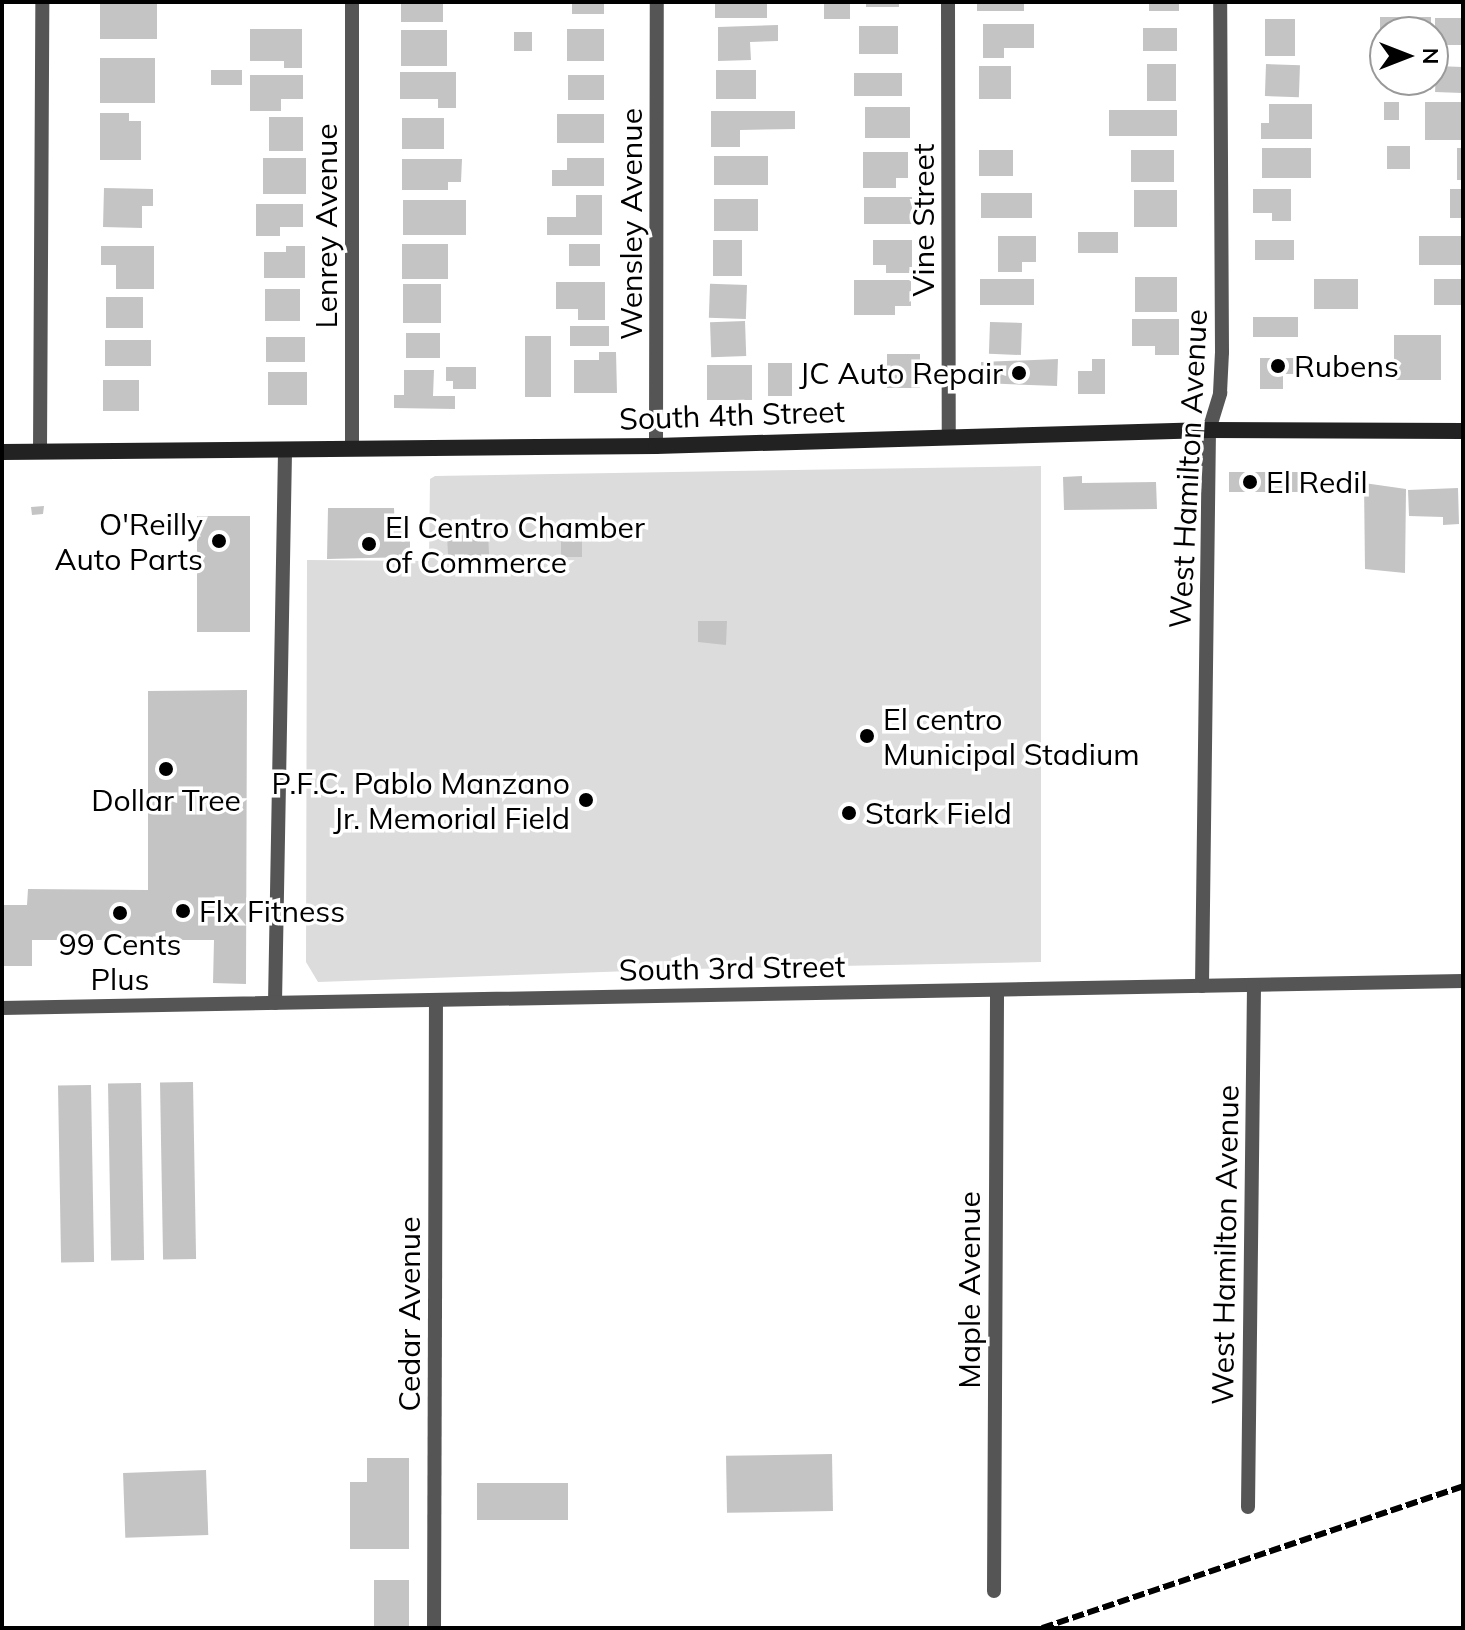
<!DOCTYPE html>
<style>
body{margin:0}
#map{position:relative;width:1465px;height:1630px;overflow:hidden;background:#fff;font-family:Mulish,sans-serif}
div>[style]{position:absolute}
.green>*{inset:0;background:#dcdcdc}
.building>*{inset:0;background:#c4c4c4;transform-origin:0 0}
.street>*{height:14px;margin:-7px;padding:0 7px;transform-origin:7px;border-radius:7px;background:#555}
.secondary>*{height:16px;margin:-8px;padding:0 8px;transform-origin:8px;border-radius:8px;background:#222}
.rail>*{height:6px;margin-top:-3px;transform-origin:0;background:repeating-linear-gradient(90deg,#000 0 12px,transparent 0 16px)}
.dots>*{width:22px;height:22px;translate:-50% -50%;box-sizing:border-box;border:4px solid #fff;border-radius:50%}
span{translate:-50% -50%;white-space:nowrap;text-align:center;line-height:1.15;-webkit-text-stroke:7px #fff;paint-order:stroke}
.street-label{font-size:30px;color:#000}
.poi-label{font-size:30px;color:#000}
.left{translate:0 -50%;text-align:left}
.right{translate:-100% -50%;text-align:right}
.frame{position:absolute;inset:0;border:4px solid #000;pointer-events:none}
.north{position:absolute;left:1369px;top:16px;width:80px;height:80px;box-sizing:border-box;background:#fff;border:2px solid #999;border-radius:50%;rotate:90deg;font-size:22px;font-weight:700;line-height:32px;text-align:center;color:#000}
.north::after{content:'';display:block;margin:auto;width:28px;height:36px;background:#000;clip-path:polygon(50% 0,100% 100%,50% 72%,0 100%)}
</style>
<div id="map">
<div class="green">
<i style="clip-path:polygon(1041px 466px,1041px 962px,690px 969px,318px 982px,306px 962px,307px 560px,429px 561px,430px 479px,435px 476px)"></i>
</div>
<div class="building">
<i style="left:100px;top:2px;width:57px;height:37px"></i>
<i style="left:401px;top:2px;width:42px;height:20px"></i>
<i style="left:572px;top:2px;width:32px;height:12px"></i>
<i style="left:715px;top:2px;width:52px;height:16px"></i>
<i style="left:824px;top:2px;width:26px;height:17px"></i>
<i style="left:866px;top:2px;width:33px;height:5px"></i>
<i style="left:977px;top:2px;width:47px;height:9px"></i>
<i style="left:1149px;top:2px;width:30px;height:9px"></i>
<i style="clip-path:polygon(1380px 17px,1431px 17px,1431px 32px,1385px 32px,1385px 43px,1380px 43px)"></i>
<i style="left:1435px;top:18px;width:28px;height:27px"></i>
<i style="left:1265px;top:19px;width:30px;height:37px"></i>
<i style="clip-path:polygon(983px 24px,1034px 24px,1034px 48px,1004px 48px,1004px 58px,983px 58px)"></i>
<i style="clip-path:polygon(778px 25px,778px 41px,750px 42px,751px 60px,718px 61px,718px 27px)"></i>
<i style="left:859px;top:26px;width:39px;height:28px"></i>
<i style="left:1143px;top:28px;width:34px;height:23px"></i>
<i style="clip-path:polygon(250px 29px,302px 29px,302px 68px,284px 68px,284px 61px,250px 61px)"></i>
<i style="left:567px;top:29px;width:37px;height:32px"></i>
<i style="left:401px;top:30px;width:46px;height:36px"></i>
<i style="left:514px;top:32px;width:18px;height:19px"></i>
<i style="left:100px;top:58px;width:55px;height:45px"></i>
<i style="left:1147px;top:64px;width:29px;height:37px"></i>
<i style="left:1266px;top:64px;width:34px;height:32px;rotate:2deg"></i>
<i style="left:979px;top:66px;width:32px;height:33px"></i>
<i style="left:1436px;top:66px;width:27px;height:26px;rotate:2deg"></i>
<i style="left:211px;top:70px;width:31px;height:15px"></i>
<i style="left:716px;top:70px;width:40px;height:29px"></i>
<i style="clip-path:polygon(400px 72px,456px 72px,456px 108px,438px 108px,438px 99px,400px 99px)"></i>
<i style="left:854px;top:73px;width:48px;height:23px"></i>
<i style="clip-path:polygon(250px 75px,303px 75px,303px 99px,281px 99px,281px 111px,250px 111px)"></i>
<i style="left:568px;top:75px;width:36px;height:25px"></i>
<i style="left:1405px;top:80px;width:26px;height:10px"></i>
<i style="left:1384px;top:102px;width:15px;height:18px"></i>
<i style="left:1425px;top:102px;width:38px;height:38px"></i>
<i style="clip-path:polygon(1269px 104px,1312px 104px,1312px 139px,1261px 139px,1261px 123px,1269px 123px)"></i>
<i style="left:865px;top:107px;width:45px;height:31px"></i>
<i style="left:1109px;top:110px;width:68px;height:26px"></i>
<i style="clip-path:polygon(711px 111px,795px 111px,795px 129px,740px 130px,740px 147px,711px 147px)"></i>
<i style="clip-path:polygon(100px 113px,129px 113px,129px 121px,141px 121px,141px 160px,100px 160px)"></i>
<i style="left:557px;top:114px;width:47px;height:29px"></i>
<i style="left:269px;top:117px;width:34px;height:34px"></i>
<i style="left:402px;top:118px;width:42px;height:31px"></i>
<i style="left:1387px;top:146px;width:23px;height:23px"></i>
<i style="left:1262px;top:148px;width:49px;height:30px"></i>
<i style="left:1457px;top:148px;width:6px;height:32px"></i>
<i style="left:979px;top:150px;width:34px;height:26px"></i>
<i style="left:1131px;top:150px;width:43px;height:32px"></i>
<i style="clip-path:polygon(863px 152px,908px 152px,908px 178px,896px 178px,896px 188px,863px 188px)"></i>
<i style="left:714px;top:156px;width:54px;height:29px"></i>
<i style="left:263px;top:158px;width:43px;height:36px"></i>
<i style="clip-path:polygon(567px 158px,604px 158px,604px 186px,552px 186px,552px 170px,567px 170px)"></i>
<i style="clip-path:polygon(402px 159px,462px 159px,461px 182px,448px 182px,448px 190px,402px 190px)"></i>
<i style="clip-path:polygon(104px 188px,153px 189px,153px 206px,142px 206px,142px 228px,103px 227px)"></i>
<i style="clip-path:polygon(1253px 189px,1291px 189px,1291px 221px,1272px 221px,1272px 213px,1253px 213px)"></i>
<i style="left:1450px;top:189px;width:13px;height:29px"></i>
<i style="left:1134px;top:190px;width:43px;height:37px"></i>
<i style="left:981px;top:193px;width:51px;height:25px"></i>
<i style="clip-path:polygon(576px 195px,602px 195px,602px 235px,547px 235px,547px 217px,576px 217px)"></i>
<i style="left:864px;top:197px;width:48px;height:27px"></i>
<i style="left:714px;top:199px;width:44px;height:32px"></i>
<i style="left:403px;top:200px;width:63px;height:35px"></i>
<i style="clip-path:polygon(256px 204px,303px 204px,303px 227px,280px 227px,280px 236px,256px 236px)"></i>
<i style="left:1078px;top:232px;width:40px;height:21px"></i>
<i style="clip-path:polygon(998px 236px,1036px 236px,1036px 262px,1022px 262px,1022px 272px,998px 272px)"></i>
<i style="left:1419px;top:236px;width:44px;height:29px"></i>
<i style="left:713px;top:240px;width:29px;height:36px"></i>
<i style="clip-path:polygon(873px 240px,912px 240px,912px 273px,886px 273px,886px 265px,873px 265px)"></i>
<i style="left:1255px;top:240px;width:39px;height:20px"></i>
<i style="left:402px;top:244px;width:46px;height:35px"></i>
<i style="left:569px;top:244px;width:31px;height:22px"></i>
<i style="clip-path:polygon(101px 246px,154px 246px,154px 289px,116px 289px,116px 265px,101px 265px)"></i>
<i style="clip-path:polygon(286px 246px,305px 246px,305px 278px,264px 278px,264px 252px,286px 252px)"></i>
<i style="left:1135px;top:277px;width:42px;height:35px"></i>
<i style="left:980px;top:279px;width:54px;height:26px"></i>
<i style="left:1314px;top:279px;width:44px;height:30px"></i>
<i style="left:1434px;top:279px;width:29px;height:26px"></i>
<i style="clip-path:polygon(854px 280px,911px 280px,911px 306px,895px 306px,895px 315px,854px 315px)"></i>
<i style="clip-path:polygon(556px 282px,605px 282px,605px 320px,578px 320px,578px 309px,556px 309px)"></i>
<i style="left:403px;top:284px;width:38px;height:39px"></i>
<i style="left:747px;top:285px;width:34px;height:37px;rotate:92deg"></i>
<i style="left:265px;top:289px;width:35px;height:32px"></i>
<i style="left:106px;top:297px;width:37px;height:31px"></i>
<i style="left:1253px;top:317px;width:45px;height:20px"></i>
<i style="clip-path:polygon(1132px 319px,1179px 319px,1179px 355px,1155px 355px,1155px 346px,1132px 346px)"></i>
<i style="left:745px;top:321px;width:35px;height:35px;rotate:88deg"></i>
<i style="left:1022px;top:323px;width:32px;height:32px;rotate:92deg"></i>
<i style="left:570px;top:326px;width:39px;height:20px"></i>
<i style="left:406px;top:333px;width:34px;height:25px"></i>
<i style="left:1394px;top:335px;width:47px;height:45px"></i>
<i style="left:525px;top:336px;width:26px;height:61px"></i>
<i style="left:266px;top:337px;width:39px;height:25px"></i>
<i style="left:105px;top:340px;width:46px;height:26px"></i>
<i style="clip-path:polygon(599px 352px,616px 352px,617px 393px,574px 393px,574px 360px,599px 360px)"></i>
<i style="left:887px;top:354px;width:33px;height:34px"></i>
<i style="clip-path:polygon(1260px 358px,1297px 358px,1296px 374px,1283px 374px,1283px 389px,1260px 389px)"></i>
<i style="clip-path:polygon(1058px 359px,1057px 386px,981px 383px,981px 362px)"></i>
<i style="clip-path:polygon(1092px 359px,1105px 359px,1105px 394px,1078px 394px,1078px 371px,1092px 371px)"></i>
<i style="left:768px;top:363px;width:24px;height:33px"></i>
<i style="left:707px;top:365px;width:45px;height:35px"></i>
<i style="clip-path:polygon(446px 367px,476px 367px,476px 389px,453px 389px,453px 381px,446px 381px)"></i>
<i style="clip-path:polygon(404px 370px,434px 370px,433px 396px,455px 396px,455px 409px,394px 408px,394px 395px,404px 395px)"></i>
<i style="left:268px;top:372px;width:39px;height:33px"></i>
<i style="left:103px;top:380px;width:36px;height:31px"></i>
<i style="left:1229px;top:472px;width:71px;height:20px"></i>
<i style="clip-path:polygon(1082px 476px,1082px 483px,1156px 482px,1157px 509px,1064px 510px,1063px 477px)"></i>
<i style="clip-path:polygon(1364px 483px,1406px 489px,1405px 573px,1365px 569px)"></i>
<i style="clip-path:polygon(1458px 488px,1459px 524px,1443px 525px,1443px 517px,1409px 516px,1408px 490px)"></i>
<i style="clip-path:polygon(44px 506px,43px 514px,32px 515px,31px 507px)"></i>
<i style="clip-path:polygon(328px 508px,394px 508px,395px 530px,410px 531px,410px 557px,327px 559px)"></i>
<i style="left:250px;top:516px;width:116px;height:53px;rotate:90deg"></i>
<i style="left:488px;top:534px;width:21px;height:41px;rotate:87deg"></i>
<i style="left:582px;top:538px;width:19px;height:21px;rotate:90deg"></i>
<i style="clip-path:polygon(698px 621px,727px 621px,726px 645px,698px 642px)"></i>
<i style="clip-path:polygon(247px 690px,246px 984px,213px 983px,214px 940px,32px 940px,32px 966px,2px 966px,2px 905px,27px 905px,28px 889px,148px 890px,148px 691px)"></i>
<i style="left:193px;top:1082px;width:177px;height:33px;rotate:89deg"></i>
<i style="left:141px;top:1083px;width:177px;height:33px;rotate:89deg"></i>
<i style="left:91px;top:1085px;width:177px;height:33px;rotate:89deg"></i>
<i style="left:832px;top:1454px;width:57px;height:106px;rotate:89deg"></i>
<i style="clip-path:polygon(367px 1458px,409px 1458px,409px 1549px,350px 1549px,350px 1482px,367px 1482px)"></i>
<i style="left:206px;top:1470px;width:65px;height:83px;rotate:88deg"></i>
<i style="left:477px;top:1483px;width:91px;height:37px"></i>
<i style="left:374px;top:1580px;width:35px;height:48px"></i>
</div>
<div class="street">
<i style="left:948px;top:2px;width:435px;rotate:89.9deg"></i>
<i style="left:656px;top:446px;width:444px;rotate:-89.9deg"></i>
<i style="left:352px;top:449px;width:447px;rotate:-90deg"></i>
<i style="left:40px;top:451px;width:449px;rotate:-89.7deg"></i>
<i style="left:1202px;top:986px;width:556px;rotate:-89.28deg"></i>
<i style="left:1209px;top:430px;width:39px;rotate:-73deg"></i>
<i style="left:1220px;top:393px;width:41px;rotate:-87.2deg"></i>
<i style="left:1222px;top:352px;width:350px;rotate:-90.3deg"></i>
<i style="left:275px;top:1003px;width:553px;rotate:-88.96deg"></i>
<i style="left:2px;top:1008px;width:1461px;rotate:-1.06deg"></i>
<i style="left:1248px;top:1507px;width:522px;rotate:-89.34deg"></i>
<i style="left:994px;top:1591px;width:601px;rotate:-89.71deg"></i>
<i style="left:434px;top:1628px;width:628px;rotate:-89.82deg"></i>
</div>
<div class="secondary">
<i style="left:2px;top:452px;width:654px;rotate:-0.53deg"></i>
<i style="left:656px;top:446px;width:553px;rotate:-1.66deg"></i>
<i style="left:1209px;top:430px;width:254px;rotate:0.2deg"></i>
</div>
<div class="rail">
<i style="left:1042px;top:1628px;width:444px;rotate:-18.6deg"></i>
</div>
<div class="dots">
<i style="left:1278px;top:366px;background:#000"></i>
<i style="left:1019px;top:373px;background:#000"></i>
<i style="left:1250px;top:482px;background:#000"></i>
<i style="left:219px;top:541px;background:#000"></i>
<i style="left:369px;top:544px;background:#000"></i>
<i style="left:867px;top:736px;background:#000"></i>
<i style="left:166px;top:769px;background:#000"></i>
<i style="left:586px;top:800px;background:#000"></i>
<i style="left:849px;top:813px;background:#000"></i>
<i style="left:183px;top:911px;background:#000"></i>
<i style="left:120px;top:913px;background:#000"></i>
</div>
<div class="street-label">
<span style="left:923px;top:220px;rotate:-90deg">Vine Street</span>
<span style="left:631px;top:224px;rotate:-90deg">Wensley Avenue</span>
<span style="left:326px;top:226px;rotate:-90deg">Lenrey Avenue</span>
<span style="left:732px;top:415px;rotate:-2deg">South 4th Street</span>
<span style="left:1188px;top:469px;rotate:-87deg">West Hamilton Avenue</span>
<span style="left:732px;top:968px;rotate:-1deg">South 3rd Street</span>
<span style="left:1225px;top:1245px;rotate:-89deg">West Hamilton Avenue</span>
<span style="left:969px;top:1290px;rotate:-90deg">Maple Avenue</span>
<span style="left:409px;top:1314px;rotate:-90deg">Cedar Avenue</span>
</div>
<div class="poi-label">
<span class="left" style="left:1294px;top:366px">Rubens</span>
<span class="right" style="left:1003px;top:373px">JC Auto Repair</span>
<span class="left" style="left:1266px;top:482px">El Redil</span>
<span class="right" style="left:203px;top:541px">O'Reilly<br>Auto Parts</span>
<span class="left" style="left:385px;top:544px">El Centro Chamber<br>of Commerce</span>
<span class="left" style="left:883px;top:736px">El centro<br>Municipal Stadium</span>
<span class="right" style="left:570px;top:800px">P.F.C. Pablo Manzano<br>Jr. Memorial Field</span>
<span style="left:166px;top:800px">Dollar Tree</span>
<span class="left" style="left:865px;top:813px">Stark Field</span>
<span class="left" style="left:199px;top:911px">Flx Fitness</span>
<span style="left:120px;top:961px">99 Cents<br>Plus</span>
</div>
<div class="frame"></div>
<div class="north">N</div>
</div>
